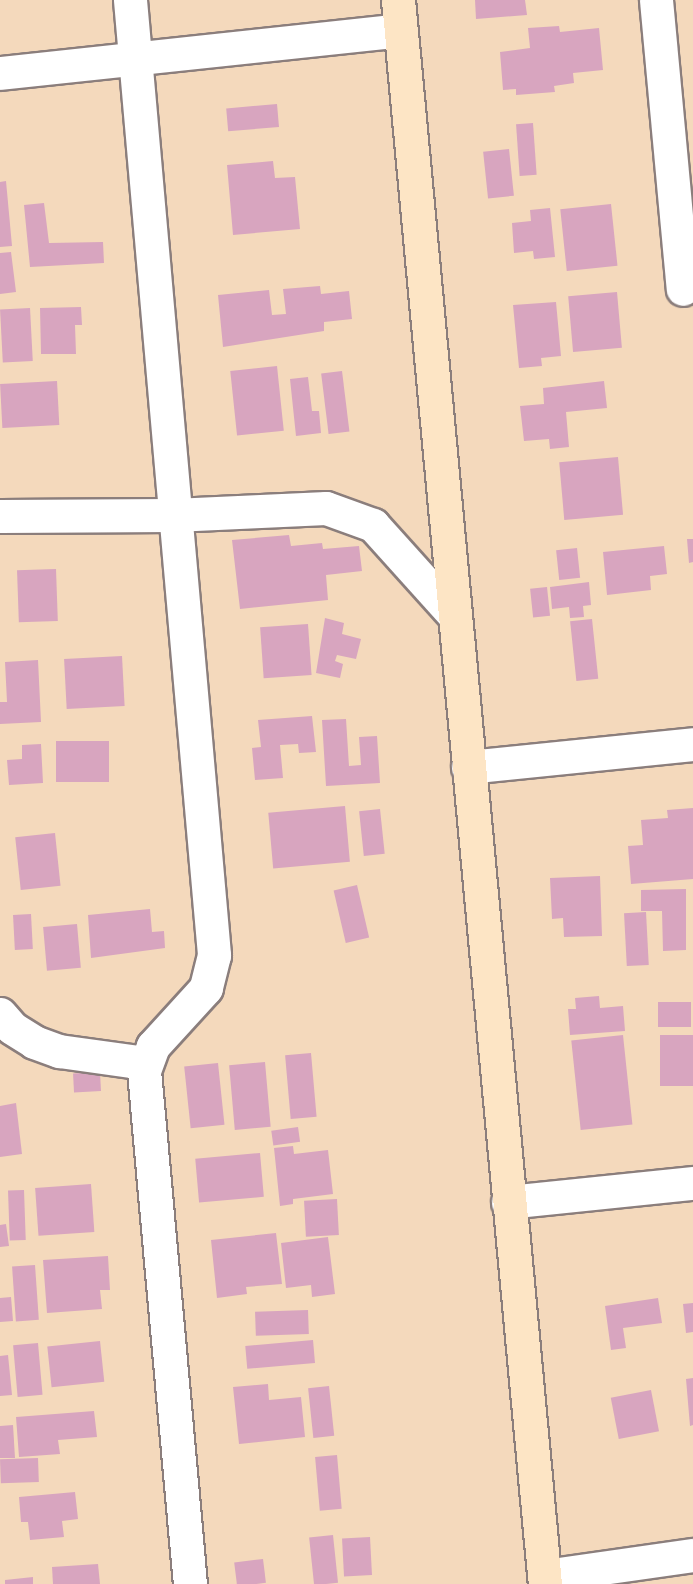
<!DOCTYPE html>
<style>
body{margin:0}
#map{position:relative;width:693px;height:1584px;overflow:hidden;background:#f4d9bc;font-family:Mynerve,sans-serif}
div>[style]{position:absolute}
.building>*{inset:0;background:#d8a5bf;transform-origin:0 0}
.roads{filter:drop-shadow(2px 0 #8b7e7c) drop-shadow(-2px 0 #8b7e7c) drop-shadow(0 2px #8b7e7c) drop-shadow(0 -2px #8b7e7c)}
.street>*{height:33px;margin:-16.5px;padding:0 16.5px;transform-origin:16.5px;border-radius:16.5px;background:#fff}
.secondary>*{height:33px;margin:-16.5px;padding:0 16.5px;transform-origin:16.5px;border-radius:16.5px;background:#fde5c5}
span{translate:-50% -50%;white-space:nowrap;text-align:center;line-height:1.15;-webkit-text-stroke:4.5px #f6f6f2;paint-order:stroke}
</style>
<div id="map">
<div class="building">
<i style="clip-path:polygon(475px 0,525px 0,527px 15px,476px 19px)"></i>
<i style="clip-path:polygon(559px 26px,560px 32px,599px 28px,603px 70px,573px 73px,574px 83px,554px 86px,555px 92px,516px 95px,516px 89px,503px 90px,500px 52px,530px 48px,528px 28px)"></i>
<i style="left:277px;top:104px;width:23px;height:51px;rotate:85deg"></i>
<i style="left:533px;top:123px;width:52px;height:17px;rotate:86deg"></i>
<i style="left:509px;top:149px;width:47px;height:26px;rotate:84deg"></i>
<i style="clip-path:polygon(273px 161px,275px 178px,295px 177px,300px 229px,233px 235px,227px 165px)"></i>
<i style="clip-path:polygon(6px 181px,12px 246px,0 247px,0 182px)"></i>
<i style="clip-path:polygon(44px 203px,49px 243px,103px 242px,104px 263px,30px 267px,24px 205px)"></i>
<i style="left:611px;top:204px;width:62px;height:51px;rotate:84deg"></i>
<i style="clip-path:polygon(550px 208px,555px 257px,534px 259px,533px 251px,514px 253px,512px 223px,531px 221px,530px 210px)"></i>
<i style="clip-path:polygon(11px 252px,16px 292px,0 294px,0 253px)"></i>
<i style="clip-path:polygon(320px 286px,321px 294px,349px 291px,352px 319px,324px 322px,324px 331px,223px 347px,218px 295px,269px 290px,272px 315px,286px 314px,283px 289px)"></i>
<i style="left:617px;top:292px;width:56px;height:49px;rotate:85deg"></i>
<i style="clip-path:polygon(556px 302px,561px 356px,541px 358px,542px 366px,519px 368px,513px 305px)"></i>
<i style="clip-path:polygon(81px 307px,82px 325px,75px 325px,76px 354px,41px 354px,40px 308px)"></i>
<i style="left:30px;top:308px;width:53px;height:30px;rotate:87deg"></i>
<i style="left:277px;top:366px;width:65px;height:47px;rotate:84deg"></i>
<i style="left:342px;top:371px;width:61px;height:21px;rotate:83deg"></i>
<i style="clip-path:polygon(308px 377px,312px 411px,319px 411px,321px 433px,296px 436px,290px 379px)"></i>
<i style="left:57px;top:381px;width:44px;height:57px;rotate:87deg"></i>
<i style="clip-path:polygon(604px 381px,607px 408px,566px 412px,569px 447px,550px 449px,549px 439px,524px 441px,520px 406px,544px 404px,543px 388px)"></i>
<i style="left:618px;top:457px;width:58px;height:59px;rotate:85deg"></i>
<i style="clip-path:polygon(289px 535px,291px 546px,322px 543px,323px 549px,359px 546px,362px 571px,326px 575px,328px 600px,240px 609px,232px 540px)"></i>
<i style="clip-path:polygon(687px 539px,693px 539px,693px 562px,689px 563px)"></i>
<i style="clip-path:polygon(664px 546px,667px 574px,650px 576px,651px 590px,607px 595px,603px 552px)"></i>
<i style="left:577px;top:548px;width:30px;height:21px;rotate:84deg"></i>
<i style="left:56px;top:569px;width:52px;height:39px;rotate:88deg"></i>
<i style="clip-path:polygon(589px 582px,591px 605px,583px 606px,584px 617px,570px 618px,569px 607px,552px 609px,550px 587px)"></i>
<i style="left:547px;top:587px;width:29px;height:17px;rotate:84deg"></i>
<i style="clip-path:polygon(325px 618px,344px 623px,342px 634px,361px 639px,356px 659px,337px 655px,335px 661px,343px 664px,340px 678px,316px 673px)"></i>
<i style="left:592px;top:619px;width:60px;height:22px;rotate:84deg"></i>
<i style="left:308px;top:624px;width:51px;height:48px;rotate:86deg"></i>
<i style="left:122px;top:656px;width:50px;height:58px;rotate:87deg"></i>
<i style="clip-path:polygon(38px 660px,41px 722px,0 724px,0 702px,7px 702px,5px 662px)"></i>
<i style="clip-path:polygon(312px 716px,316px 752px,299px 753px,298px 744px,280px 745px,283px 778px,255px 780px,252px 748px,261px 747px,258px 720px)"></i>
<i style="clip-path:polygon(346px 719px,349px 766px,361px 765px,359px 737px,377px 736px,380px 783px,326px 786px,322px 720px)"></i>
<i style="left:109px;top:741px;width:41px;height:53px;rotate:90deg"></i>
<i style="clip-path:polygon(41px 744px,43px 783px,9px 785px,7px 760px,22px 759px,22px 745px)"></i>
<i style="left:345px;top:806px;width:56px;height:77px;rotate:85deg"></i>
<i style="clip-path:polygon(693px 808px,693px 879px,631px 884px,628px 846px,643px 845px,641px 820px,668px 818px,667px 810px)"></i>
<i style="left:380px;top:809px;width:45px;height:21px;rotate:84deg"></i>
<i style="left:55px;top:833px;width:53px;height:40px;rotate:84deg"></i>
<i style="clip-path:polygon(600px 876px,602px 936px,564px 937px,563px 918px,552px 919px,550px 878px)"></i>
<i style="left:357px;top:885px;width:54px;height:24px;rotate:77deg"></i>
<i style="clip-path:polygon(686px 889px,686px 950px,663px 951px,662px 911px,641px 911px,641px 890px)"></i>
<i style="clip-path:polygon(150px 909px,152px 932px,164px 931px,165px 948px,91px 958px,88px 915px)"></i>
<i style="left:646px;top:912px;width:53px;height:22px;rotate:87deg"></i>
<i style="left:31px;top:914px;width:35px;height:18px;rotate:87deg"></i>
<i style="left:77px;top:924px;width:44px;height:34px;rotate:85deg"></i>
<i style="clip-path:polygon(599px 996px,600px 1008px,623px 1006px,625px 1031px,570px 1035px,568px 1009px,576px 1009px,575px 998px)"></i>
<i style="left:658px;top:1002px;width:33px;height:25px"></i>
<i style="left:623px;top:1035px;width:90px;height:52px;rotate:84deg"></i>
<i style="left:693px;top:1035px;width:51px;height:33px;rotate:90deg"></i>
<i style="left:311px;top:1053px;width:64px;height:26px;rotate:85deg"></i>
<i style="left:265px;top:1062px;width:65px;height:36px;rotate:85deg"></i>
<i style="left:218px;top:1063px;width:62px;height:34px;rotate:84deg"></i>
<i style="left:100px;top:1072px;width:19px;height:27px;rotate:87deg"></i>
<i style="clip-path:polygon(16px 1103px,22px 1154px,0 1157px,0 1106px)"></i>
<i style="left:298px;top:1127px;width:15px;height:27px;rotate:82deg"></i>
<i style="clip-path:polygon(293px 1146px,294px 1154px,328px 1150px,333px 1194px,293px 1199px,293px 1204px,280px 1206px,274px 1148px)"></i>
<i style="left:260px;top:1153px;width:44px;height:65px;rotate:85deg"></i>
<i style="left:91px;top:1184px;width:48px;height:56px;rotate:86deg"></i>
<i style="left:24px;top:1190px;width:50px;height:16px;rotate:88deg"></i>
<i style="left:337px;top:1199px;width:36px;height:33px;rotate:87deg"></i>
<i style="clip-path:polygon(6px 1224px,9px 1246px,0 1247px,0 1225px)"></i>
<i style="clip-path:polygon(276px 1233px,282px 1284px,246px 1287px,247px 1294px,217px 1298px,211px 1240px)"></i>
<i style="clip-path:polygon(328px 1237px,335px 1294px,312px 1297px,311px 1285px,286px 1288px,281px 1243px)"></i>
<i style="clip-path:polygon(108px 1256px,110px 1290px,100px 1290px,102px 1309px,47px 1313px,43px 1260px)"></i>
<i style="left:35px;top:1265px;width:55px;height:23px;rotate:86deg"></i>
<i style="clip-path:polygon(11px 1297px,13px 1321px,0 1322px,0 1298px)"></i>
<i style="clip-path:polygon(658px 1298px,662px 1323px,623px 1328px,626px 1348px,611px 1350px,605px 1306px)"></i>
<i style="clip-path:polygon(693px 1303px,693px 1332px,686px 1333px,683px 1304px)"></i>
<i style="left:308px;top:1310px;width:24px;height:53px;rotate:88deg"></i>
<i style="left:313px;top:1340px;width:23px;height:68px;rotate:85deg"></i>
<i style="left:100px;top:1341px;width:41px;height:53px;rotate:84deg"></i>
<i style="left:38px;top:1343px;width:52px;height:25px;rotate:85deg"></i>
<i style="clip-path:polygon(8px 1355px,12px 1395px,0 1396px,0 1356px)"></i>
<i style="clip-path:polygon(693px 1378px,693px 1425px,690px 1426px,686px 1379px)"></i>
<i style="clip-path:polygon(268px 1384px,269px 1400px,301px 1397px,305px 1437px,239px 1444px,233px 1387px)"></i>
<i style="left:329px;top:1386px;width:50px;height:21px;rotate:84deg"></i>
<i style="left:651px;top:1390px;width:42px;height:41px;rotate:79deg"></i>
<i style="clip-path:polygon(94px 1411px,97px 1437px,58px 1440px,60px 1454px,19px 1457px,16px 1417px)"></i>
<i style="clip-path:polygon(13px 1425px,15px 1458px,0 1458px,0 1426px)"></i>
<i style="left:337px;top:1455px;width:54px;height:22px;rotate:85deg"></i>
<i style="left:38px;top:1458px;width:24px;height:38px;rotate:88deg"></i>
<i style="clip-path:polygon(75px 1492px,78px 1519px,62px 1521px,64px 1537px,30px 1540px,28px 1522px,21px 1522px,19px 1497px)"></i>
<i style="left:333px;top:1535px;width:48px;height:24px;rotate:84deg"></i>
<i style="left:370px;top:1537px;width:38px;height:28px;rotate:87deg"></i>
<i style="left:263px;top:1559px;width:24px;height:29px;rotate:83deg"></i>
<i style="clip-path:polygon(98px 1564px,100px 1584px,53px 1584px,52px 1567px)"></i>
<i style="clip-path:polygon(33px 1577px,33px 1584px,5px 1584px,5px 1580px)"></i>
</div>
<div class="roads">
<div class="street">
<i style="left:130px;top:0;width:959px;rotate:84.97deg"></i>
<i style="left:214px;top:955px;width:34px;rotate:104deg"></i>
<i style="left:206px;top:988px;width:79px;rotate:132.4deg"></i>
<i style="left:153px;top:1046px;width:27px;rotate:110deg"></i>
<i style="left:144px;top:1071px;width:515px;rotate:84.88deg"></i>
<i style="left:656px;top:0;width:290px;rotate:84.7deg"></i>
<i style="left:0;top:73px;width:402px;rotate:-6.1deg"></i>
<i style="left:0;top:516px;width:173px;rotate:-0.3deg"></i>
<i style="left:173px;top:515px;width:153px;rotate:-2.6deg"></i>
<i style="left:326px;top:508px;width:50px;rotate:19.9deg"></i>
<i style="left:373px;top:525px;width:121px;rotate:48deg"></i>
<i style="left:468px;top:767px;width:226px;rotate:-5.8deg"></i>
<i style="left:0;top:1014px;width:18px;rotate:49deg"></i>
<i style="left:12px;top:1028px;width:26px;rotate:32deg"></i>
<i style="left:34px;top:1042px;width:27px;rotate:20deg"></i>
<i style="left:59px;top:1051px;width:88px;rotate:7.9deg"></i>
<i style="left:508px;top:1202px;width:186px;rotate:-5.9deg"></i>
<i style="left:545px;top:1576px;width:149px;rotate:-8.1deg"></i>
</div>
<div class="secondary">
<i style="left:398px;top:0;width:1591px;rotate:84.7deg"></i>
</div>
</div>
</div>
